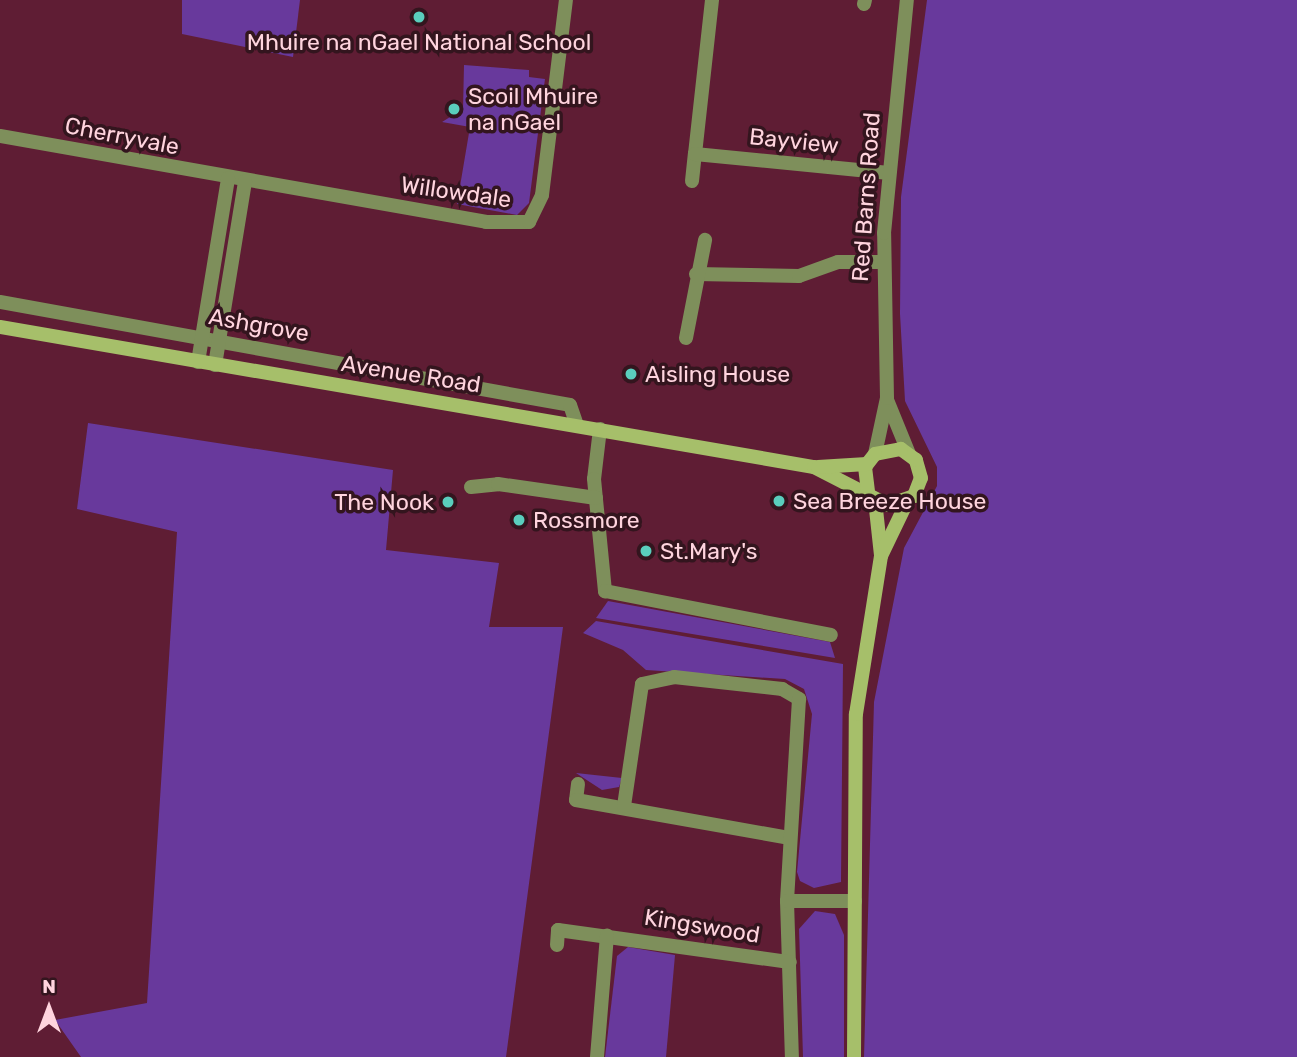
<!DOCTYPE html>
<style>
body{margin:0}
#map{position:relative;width:1297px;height:1057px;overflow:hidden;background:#5f1d34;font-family:Rubik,sans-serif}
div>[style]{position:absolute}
.green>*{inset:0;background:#68399c}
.minor>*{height:14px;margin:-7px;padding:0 7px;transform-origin:7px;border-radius:7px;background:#7e8f5b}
.tertiary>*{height:14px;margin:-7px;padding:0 7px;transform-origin:7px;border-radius:7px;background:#7e8f5b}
.secondary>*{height:14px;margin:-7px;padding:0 7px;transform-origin:7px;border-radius:7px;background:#a6bf6a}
.dots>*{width:19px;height:19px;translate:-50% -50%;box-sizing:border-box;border:4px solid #33151e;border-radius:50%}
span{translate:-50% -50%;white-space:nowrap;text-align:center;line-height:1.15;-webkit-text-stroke:7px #33151e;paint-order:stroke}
.poi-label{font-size:23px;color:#ffd4de}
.left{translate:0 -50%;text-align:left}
.right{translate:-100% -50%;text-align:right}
.street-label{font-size:23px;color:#ffd4de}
.north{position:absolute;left:14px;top:973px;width:70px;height:70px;-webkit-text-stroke:5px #33151e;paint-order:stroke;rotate:0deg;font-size:19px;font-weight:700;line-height:28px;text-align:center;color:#ffd4de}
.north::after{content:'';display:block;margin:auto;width:24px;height:32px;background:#ffd4de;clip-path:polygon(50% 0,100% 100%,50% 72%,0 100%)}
</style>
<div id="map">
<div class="green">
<i style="clip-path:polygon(182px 0,300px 0,293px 57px,182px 34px)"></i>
<i style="clip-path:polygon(927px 0,1297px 0,1297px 1057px,864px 1057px,874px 702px,904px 548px,937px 486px,937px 467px,905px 401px,900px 314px,901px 197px)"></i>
<i style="clip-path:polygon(464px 65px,529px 70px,529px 77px,545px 79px,529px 203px,517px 215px,457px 204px,470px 127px,442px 122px,463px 109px)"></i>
<i style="clip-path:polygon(88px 423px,393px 470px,386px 550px,499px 563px,489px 627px,563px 627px,506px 1057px,81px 1057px,55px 1020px,147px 1003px,177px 532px,77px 509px)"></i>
<i style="clip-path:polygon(608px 601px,830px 642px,835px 658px,596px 618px)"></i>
<i style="clip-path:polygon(596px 621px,843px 664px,841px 882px,814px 888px,800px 881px,797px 872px,812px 714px,804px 689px,785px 679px,646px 670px,623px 650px,583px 633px)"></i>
<i style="clip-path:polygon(576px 773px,622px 778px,619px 787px,602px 790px)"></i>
<i style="clip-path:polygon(815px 911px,835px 914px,844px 935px,844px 1057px,803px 1057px,799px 929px)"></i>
<i style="clip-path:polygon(628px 947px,675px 955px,666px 1057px,605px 1057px,617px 956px)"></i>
</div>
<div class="minor">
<i style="left:864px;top:4px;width:4px;rotate:-76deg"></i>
<i style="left:0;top:136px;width:494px;rotate:10deg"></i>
<i style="left:486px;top:222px;width:43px"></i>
<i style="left:529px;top:222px;width:30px;rotate:-64deg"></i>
<i style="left:542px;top:195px;width:196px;rotate:-83deg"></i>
<i style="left:695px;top:154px;width:155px;rotate:-83.7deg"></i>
<i style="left:692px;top:181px;width:27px;rotate:-84deg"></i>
<i style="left:695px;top:154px;width:195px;rotate:5.6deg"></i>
<i style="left:696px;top:274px;width:103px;rotate:1.1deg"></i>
<i style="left:799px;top:276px;width:41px;rotate:-19.7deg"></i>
<i style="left:838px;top:262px;width:46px"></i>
<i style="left:0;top:302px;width:579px;rotate:10.24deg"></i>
<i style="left:570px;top:405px;width:21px;rotate:71deg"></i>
<i style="left:686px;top:338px;width:100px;rotate:-79deg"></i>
<i style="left:198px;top:362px;width:186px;rotate:-80.7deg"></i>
<i style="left:215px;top:365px;width:186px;rotate:-80.7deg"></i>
<i style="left:600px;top:429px;width:50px;rotate:96.8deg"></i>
<i style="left:594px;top:479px;width:113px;rotate:84.4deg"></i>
<i style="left:605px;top:591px;width:230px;rotate:11deg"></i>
<i style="left:471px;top:487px;width:27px;rotate:-6deg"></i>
<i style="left:498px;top:484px;width:99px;rotate:8.1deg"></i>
<i style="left:578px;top:784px;width:16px;rotate:97deg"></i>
<i style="left:576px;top:800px;width:216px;rotate:10.1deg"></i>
<i style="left:624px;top:806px;width:123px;rotate:-81.6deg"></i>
<i style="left:642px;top:684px;width:33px;rotate:-12deg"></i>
<i style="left:674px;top:677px;width:109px;rotate:6.3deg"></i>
<i style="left:782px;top:689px;width:20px;rotate:30deg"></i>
<i style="left:799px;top:699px;width:202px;rotate:93.4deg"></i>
<i style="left:787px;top:901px;width:156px;rotate:88.2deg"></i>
<i style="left:787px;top:901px;width:68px"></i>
<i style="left:557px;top:945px;width:15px;rotate:-86deg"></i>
<i style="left:558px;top:930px;width:234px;rotate:7.9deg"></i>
<i style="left:597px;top:1057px;width:122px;rotate:-85.3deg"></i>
</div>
<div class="tertiary">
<i style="left:887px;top:400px;width:58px;rotate:67.8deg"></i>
<i style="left:875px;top:454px;width:57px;rotate:-77.9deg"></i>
<i style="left:887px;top:398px;width:165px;rotate:-91deg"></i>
<i style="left:884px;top:233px;width:234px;rotate:-84.4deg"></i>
</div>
<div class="secondary">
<i style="left:0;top:327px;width:826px;rotate:9.76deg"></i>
<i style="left:814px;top:467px;width:83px;rotate:27.2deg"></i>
<i style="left:888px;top:505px;width:28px;rotate:-19deg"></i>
<i style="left:914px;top:496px;width:19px;rotate:-69deg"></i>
<i style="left:921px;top:478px;width:19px;rotate:-106deg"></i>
<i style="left:916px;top:460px;width:19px;rotate:-144deg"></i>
<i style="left:901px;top:449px;width:26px;rotate:169deg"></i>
<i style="left:875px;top:454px;width:16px;rotate:128deg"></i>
<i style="left:865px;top:467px;width:25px;rotate:83deg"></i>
<i style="left:818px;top:467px;width:49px;rotate:-3.5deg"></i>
<i style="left:875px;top:500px;width:55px;rotate:83.8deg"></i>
<i style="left:854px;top:1057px;width:343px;rotate:-89.7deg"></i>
<i style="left:856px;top:714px;width:160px;rotate:-81deg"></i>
<i style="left:881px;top:556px;width:60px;rotate:-64.3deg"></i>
</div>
<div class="dots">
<i style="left:419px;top:17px;background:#5acebd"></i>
<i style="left:454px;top:109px;background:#5acebd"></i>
<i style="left:631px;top:374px;background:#5acebd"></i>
<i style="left:779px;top:501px;background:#5acebd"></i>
<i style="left:448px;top:502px;background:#5acebd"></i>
<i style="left:519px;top:520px;background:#5acebd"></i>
<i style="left:646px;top:551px;background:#5acebd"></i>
</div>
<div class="poi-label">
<span style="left:419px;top:42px">Mhuire na nGael National School</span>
<span class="left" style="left:468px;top:109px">Scoil Mhuire<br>na nGael</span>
<span class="left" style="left:645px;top:374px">Aisling House</span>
<span class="left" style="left:793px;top:501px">Sea Breeze House</span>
<span class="right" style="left:434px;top:502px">The Nook</span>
<span class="left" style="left:533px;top:520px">Rossmore</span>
<span class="left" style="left:660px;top:551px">St.Mary's</span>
</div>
<div class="street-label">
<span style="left:122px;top:136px;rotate:11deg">Cherryvale</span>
<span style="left:794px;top:141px;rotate:6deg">Bayview</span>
<span style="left:456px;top:192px;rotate:8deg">Willowdale</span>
<span style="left:866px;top:197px;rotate:-86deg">Red Barns Road</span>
<span style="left:259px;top:325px;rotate:10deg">Ashgrove</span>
<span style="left:411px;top:374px;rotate:9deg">Avenue Road</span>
<span style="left:702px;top:926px;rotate:9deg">Kingswood</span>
</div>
<div class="north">N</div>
</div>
